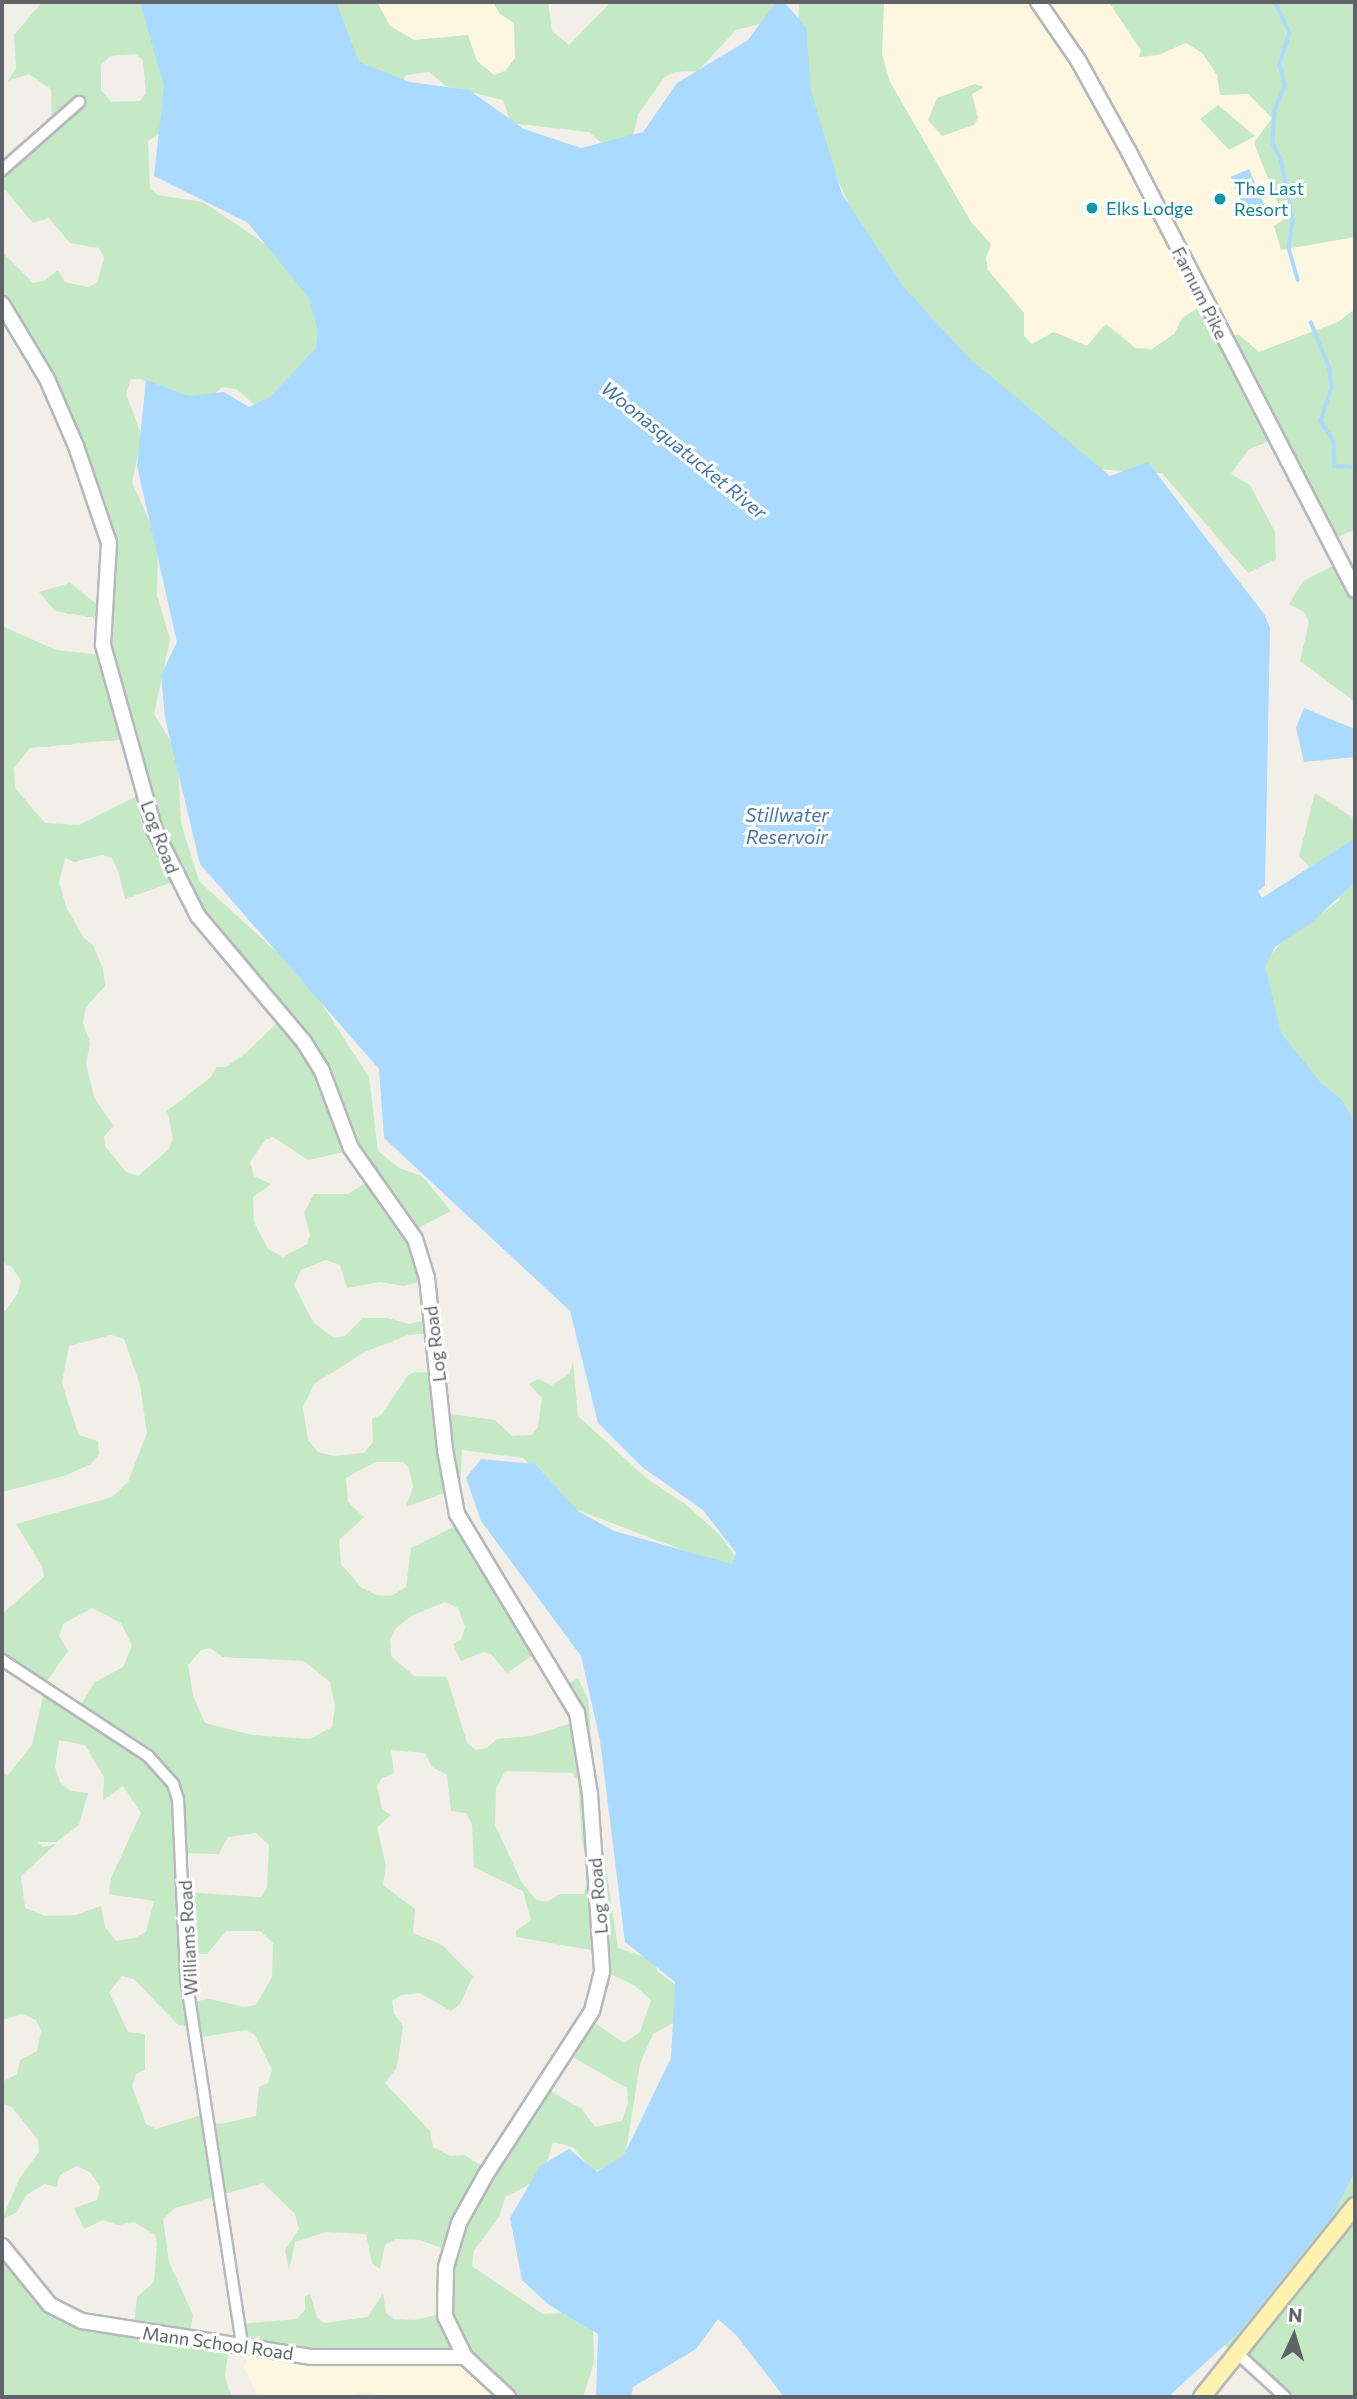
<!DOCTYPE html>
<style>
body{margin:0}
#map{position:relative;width:1357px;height:2399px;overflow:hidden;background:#f1efe8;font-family:Commissioner,sans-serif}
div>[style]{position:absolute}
.commercial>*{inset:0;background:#fef7e0}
.green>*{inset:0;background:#c5e8c5}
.water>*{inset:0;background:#aadaff;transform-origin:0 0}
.stream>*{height:3.5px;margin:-1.75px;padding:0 1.75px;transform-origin:1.75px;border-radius:1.75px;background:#aadaff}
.roads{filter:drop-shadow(2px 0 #b5b8bc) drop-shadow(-2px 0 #b5b8bc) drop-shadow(0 2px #b5b8bc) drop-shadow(0 -2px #b5b8bc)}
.street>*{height:10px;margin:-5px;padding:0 5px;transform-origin:5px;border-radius:5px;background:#fff}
.secondary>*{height:14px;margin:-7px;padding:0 7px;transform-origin:7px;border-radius:7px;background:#fff}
.primary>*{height:16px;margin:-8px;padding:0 8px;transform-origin:8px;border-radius:8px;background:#fff2af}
.dots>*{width:19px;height:19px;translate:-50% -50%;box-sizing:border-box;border:4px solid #fff;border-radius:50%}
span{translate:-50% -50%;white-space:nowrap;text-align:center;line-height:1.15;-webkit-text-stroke:6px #fff;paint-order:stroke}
.culture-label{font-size:18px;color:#0d838f}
.left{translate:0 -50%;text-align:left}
.street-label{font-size:18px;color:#5f6368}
.water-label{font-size:19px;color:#4174aa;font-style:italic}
.frame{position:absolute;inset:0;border:4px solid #5f6368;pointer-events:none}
.north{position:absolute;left:1259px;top:2301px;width:70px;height:70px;-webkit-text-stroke:5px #fff;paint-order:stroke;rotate:4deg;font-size:19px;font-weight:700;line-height:28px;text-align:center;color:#5f6368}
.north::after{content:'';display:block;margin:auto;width:24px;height:32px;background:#5f6368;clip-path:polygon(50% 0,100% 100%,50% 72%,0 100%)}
</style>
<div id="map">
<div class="commercial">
<i style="clip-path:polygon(377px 2px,493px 2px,500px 14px,514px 23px,515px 59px,505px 71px,494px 75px,477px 61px,468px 35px,414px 40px,390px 26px)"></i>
<i style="clip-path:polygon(evenodd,884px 2px,1109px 2px,1142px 54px,1158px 55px,1186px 42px,1202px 52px,1217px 75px,1220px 95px,1248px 93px,1272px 119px,1254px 143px,1282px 214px,1283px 220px,1276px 224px,1281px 250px,1355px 237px,1355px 309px,1338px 322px,1259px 352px,1238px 334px,1225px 340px,1182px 318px,1174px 334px,1152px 349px,1135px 348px,1112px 326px,1099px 329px,1087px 346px,1054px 332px,1032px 344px,1024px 336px,1024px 313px,988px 270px,986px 258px,991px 244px,971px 222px,890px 82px,882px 54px,884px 2px,975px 84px,983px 87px,972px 94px,978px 118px,936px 130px,975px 84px)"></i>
<i style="clip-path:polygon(252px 2344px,465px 2355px,501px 2397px,377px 2397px,366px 2392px,340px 2397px,258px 2397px,244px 2367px)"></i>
</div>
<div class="green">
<i style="clip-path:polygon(evenodd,42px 2px,149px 2px,172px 42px,159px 134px,148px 141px,150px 188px,158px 195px,203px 202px,283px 256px,330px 333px,273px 401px,254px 404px,236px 389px,222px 387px,214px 395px,174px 399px,142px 379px,131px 379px,126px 394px,142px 436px,132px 482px,158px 541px,157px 596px,170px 639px,154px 714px,171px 742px,178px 766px,181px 823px,199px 881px,305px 978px,369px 1077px,378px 1151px,399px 1168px,422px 1176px,451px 1211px,412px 1231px,426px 1280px,404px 1286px,380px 1282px,347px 1288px,340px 1265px,326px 1260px,301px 1270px,294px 1285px,313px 1322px,334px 1338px,345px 1336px,363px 1318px,388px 1318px,409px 1324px,431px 1319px,433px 1333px,408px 1335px,365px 1352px,315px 1383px,303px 1407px,308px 1440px,318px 1452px,334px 1456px,364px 1453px,373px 1442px,372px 1419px,381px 1415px,408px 1375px,415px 1372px,438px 1373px,444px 1413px,495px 1420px,512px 1436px,532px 1435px,538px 1427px,542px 1398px,529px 1384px,538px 1379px,552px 1385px,569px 1374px,573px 1362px,578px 1416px,646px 1478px,685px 1504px,720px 1535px,741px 1564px,738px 1571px,575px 1509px,523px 1458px,462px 1450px,460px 1487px,406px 1507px,413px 1487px,409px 1468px,403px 1462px,375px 1462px,346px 1478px,348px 1502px,364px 1517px,339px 1540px,341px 1564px,361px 1587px,376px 1595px,391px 1596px,406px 1587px,411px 1548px,462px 1523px,540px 1650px,507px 1673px,491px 1654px,483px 1652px,461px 1661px,453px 1644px,461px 1640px,465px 1627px,458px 1608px,445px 1602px,413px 1615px,396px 1628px,390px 1640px,391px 1656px,414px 1676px,447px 1677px,467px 1743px,476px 1750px,487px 1748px,497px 1739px,531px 1736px,578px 1721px,565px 1685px,578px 1678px,588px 1700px,597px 1809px,618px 1948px,653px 1960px,658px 1972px,683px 1990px,673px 2023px,653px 2034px,640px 2064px,625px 2158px,594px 2172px,573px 2147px,553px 2142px,542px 2178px,505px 2197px,499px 2217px,474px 2250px,472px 2266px,543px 2314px,565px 2313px,593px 2326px,594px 2362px,583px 2397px,510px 2397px,465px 2355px,367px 2359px,241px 2342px,240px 2324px,297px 2319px,305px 2310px,305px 2296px,310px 2294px,317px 2317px,324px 2323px,368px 2317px,383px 2293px,386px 2313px,394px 2319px,415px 2320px,445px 2313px,449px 2251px,420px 2240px,396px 2239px,385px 2245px,380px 2269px,372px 2263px,366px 2234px,326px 2232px,295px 2242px,289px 2271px,285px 2250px,299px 2229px,295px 2214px,263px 2183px,175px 2208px,163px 2219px,169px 2262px,193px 2315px,189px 2337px,229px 2343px,225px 2378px,232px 2397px,2px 2397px,2px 2246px,49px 2303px,83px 2320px,134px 2328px,137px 2297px,154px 2282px,157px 2243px,155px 2235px,134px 2222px,118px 2225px,103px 2220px,84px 2229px,74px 2208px,97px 2200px,100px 2187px,90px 2172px,76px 2166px,60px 2175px,56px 2187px,45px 2184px,26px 2195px,17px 2212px,2px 2220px,19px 2179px,39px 2152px,38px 2140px,23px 2121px,12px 2107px,2px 2104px,2px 2082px,17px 2074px,20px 2060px,37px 2051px,41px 2031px,36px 2020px,22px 2014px,2px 2020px,2px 1773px,8px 1775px,32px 1745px,45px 1687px,80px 1706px,95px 1682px,123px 1667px,132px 1646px,121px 1623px,92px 1608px,63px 1624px,59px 1636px,68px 1651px,44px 1685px,2px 1663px,2px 1614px,44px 1577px,42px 1566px,16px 1524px,112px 1497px,128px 1482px,147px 1433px,140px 1385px,124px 1339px,111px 1335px,69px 1346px,62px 1382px,67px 1400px,79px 1435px,98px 1441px,99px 1454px,91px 1464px,64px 1476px,2px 1492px,2px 1315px,18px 1293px,21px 1281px,12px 1267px,2px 1262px,2px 626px,56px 650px,102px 655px,102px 619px,55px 611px,39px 592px,70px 583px,103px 609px,108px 550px,47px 382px,2px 309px,2px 252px,33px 283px,44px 281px,58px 270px,65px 282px,88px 287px,97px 283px,104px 258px,99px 248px,70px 243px,49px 218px,33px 223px,2px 186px,2px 168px,52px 120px,51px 89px,29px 74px,8px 81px,16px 68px,14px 35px,42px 2px,135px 54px,143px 60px,146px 93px,140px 101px,111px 102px,101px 90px,101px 65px,110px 56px,135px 54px,42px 2px,125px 739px,141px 794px,79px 825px,45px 823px,15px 788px,14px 768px,30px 748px,125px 739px,42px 2px,102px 855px,112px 858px,118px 871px,125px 899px,173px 882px,226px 961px,282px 1018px,246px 1053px,226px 1067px,216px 1067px,211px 1077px,167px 1111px,173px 1138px,169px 1149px,138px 1176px,126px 1172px,105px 1146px,104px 1137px,113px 1126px,94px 1097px,86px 1064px,90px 1043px,83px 1023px,86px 1007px,105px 986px,103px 969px,93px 945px,84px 938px,67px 909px,59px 882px,65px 858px,74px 862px,102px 855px,42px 2px,273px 1137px,308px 1160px,352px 1150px,371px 1179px,348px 1194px,314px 1194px,304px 1213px,310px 1235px,307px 1244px,283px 1257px,268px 1249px,254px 1222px,253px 1197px,271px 1184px,254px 1176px,250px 1162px,266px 1139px,273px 1137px,42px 2px,210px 1648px,223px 1657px,304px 1661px,330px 1682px,335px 1706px,332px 1727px,310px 1739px,252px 1735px,205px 1723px,193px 1696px,188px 1665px,201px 1650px,210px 1648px,42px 2px,59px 1740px,85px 1745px,104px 1777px,103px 1800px,123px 1786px,141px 1813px,111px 1878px,109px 1894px,154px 1901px,146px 1932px,134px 1938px,116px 1941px,105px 1927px,101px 1906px,76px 1915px,45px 1916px,25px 1908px,21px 1876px,56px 1844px,43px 1847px,38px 1842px,56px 1842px,79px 1825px,88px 1793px,71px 1791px,60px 1782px,55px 1767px,59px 1740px,42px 2px,391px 1750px,425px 1753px,432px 1767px,447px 1775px,451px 1811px,466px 1813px,472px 1824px,474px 1867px,523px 1891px,531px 1920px,516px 1931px,516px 1937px,602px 1952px,602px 1970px,634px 1985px,651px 2000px,640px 2032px,624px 2043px,588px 2018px,569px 2055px,627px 2088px,628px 2103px,622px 2121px,595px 2127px,582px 2109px,545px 2088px,486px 2169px,464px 2155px,450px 2156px,433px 2147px,430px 2131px,385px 2083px,397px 2067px,403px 2026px,394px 2014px,392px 2001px,401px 1995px,420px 1993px,451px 2011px,460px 2004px,473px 1976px,442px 1945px,413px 1933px,415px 1909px,383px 1885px,386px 1866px,377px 1827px,391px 1815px,382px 1809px,377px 1786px,382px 1778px,394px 1773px,391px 1750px,42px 2px,505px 1771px,572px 1773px,578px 1780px,582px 1841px,589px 1870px,584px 1894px,561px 1894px,546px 1902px,535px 1899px,521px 1881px,495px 1825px,496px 1789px,505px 1771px,42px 2px,256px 1833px,269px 1845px,267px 1888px,261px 1897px,184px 1892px,184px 1853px,219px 1854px,228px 1837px,256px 1833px,42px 2px,226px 1931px,260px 1931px,273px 1943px,272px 1977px,256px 2005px,244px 2007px,210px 1999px,190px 2002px,183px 1953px,207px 1954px,226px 1931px,42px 2px,122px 1976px,134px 1979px,178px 2025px,191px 2027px,196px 2038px,246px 2030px,255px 2035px,272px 2070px,268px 2083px,259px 2087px,256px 2116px,221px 2124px,211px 2123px,208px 2113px,156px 2129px,146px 2124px,132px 2086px,136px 2074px,145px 2070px,145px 2034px,128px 2032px,109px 1992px,122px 1976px)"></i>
<i style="clip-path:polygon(334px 2px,377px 2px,390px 26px,414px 40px,468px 35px,477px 61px,494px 75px,505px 71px,515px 58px,514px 23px,500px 14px,493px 2px,548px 2px,552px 31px,569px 45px,611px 2px,779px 2px,763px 23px,736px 30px,698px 71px,674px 72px,664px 78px,638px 114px,632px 141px,607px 148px,589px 132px,511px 123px,503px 100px,446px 86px,429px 72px,406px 75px,400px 86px,343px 57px)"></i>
<i style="clip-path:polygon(799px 2px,884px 2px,882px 54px,890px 82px,971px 222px,991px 244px,986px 258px,988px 270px,1024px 313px,1024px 336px,1032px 344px,1054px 332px,1087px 346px,1106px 324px,1135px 348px,1152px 349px,1174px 334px,1182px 318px,1201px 306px,1270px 441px,1249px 449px,1231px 474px,1250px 485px,1275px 532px,1276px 559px,1248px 573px,1162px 473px,1094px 469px,955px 356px,849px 214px,847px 200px,795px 85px)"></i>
<i style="clip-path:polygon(1109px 2px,1355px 2px,1355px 237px,1281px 250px,1274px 226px,1283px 220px,1282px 214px,1254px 143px,1272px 118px,1248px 94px,1220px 95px,1217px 75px,1202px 53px,1186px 43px,1158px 55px,1139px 57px,1141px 50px)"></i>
<i style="clip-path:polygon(975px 84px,984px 87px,972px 94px,978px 118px,974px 125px,942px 136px,928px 120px,937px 98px)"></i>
<i style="clip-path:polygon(1218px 105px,1255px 136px,1229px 150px,1200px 119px)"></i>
<i style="clip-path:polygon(1355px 309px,1355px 529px,1329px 541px,1225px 340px,1238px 334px,1259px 352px,1338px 322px)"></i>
<i style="clip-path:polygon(1339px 563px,1355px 594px,1355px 702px,1300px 661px,1309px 622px,1304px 612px,1289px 604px,1303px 581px)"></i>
<i style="clip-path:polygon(1315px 793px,1355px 819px,1355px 1121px,1337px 1103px,1288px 1088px,1261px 966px,1281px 943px,1340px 900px,1299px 856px)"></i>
<i style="clip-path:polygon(1355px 2175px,1355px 2397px,1287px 2397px,1224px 2344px)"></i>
</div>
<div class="water">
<i style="clip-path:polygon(140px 2px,336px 2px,359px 62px,410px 82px,469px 90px,524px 129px,581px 148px,643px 132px,677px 83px,748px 40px,776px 2px,784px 2px,806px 27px,811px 91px,842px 194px,903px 286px,969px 358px,1110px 476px,1148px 462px,1264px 614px,1270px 628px,1265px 886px,1258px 891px,1262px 898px,1355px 838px,1355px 882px,1311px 923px,1275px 947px,1265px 966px,1281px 1033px,1321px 1083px,1342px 1100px,1355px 1123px,1355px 2172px,1332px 2216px,1239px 2332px,1168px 2397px,784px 2397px,736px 2335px,718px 2319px,696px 2349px,633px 2387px,631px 2397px,596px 2397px,598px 2334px,549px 2305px,522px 2280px,510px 2218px,540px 2166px,569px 2149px,597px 2172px,624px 2155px,671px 2058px,675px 1982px,625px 1942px,600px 1740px,581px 1656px,481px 1521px,466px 1478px,481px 1459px,535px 1464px,578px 1511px,614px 1531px,732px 1564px,736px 1553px,703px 1510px,642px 1467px,598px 1423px,570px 1311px,384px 1138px,379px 1069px,200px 864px,165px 718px,161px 675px,177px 642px,137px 466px,146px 380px,188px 396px,224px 392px,249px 407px,270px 397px,316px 348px,318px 332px,309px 298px,248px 223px,154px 176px,164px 86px)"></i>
<i style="left:1249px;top:169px;width:40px;height:20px;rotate:67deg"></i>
<i style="clip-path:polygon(1304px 708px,1355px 729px,1355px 757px,1304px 762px,1296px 728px)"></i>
</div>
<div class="stream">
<i style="left:1275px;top:2px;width:34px;rotate:64deg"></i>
<i style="left:1290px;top:33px;width:33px;rotate:108deg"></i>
<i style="left:1280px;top:64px;width:22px;rotate:77deg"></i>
<i style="left:1285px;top:85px;width:28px;rotate:111deg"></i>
<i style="left:1275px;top:111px;width:32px;rotate:94deg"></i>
<i style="left:1273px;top:143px;width:18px;rotate:63deg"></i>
<i style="left:1281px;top:159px;width:62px;rotate:78.9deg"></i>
<i style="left:1293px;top:220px;width:28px;rotate:98deg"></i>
<i style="left:1289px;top:248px;width:33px;rotate:74deg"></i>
<i style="left:1311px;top:322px;width:51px;rotate:68deg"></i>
<i style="left:1330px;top:369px;width:19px;rotate:84deg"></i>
<i style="left:1332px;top:388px;width:35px;rotate:108deg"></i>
<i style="left:1321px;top:421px;width:25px;rotate:58deg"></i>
<i style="left:1334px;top:442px;width:24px;rotate:88deg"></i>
<i style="left:1335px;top:466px;width:20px;rotate:3deg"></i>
</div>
<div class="roads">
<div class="street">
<i style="left:2px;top:170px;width:103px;rotate:-41.4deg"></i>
<i style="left:2px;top:1660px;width:175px;rotate:33.3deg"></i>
<i style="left:148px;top:1756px;width:38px;rotate:48deg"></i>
<i style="left:173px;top:1784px;width:16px;rotate:72deg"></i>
<i style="left:178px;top:1799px;width:179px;rotate:87.4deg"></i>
<i style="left:186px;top:1978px;width:370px;rotate:81.3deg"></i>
<i style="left:1237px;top:2353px;width:65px;rotate:42.5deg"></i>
</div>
<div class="secondary">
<i style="left:1038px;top:2px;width:70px;rotate:55.4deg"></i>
<i style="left:1078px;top:60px;width:105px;rotate:61deg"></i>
<i style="left:1129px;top:152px;width:493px;rotate:62.7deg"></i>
<i style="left:2px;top:304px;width:87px;rotate:59deg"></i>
<i style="left:47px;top:379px;width:73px;rotate:66.6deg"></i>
<i style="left:76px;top:446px;width:102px;rotate:71.2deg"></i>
<i style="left:109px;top:543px;width:102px;rotate:93.4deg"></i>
<i style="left:103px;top:645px;width:193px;rotate:74.4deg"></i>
<i style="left:155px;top:831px;width:95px;rotate:63.2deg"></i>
<i style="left:198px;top:916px;width:165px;rotate:49.9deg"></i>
<i style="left:304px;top:1042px;width:34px;rotate:58deg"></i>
<i style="left:322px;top:1071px;width:82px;rotate:69.4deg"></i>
<i style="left:351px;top:1148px;width:111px;rotate:54.9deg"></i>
<i style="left:415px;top:1239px;width:41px;rotate:72.9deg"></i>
<i style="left:427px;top:1278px;width:173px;rotate:84deg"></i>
<i style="left:445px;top:1450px;width:65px;rotate:79.4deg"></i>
<i style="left:457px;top:1514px;width:232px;rotate:58.9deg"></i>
<i style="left:577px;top:1713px;width:82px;rotate:80.9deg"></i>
<i style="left:590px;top:1794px;width:178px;rotate:86.1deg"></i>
<i style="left:602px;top:1972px;width:40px;rotate:104.4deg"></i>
<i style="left:592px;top:2011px;width:197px;rotate:123deg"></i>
<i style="left:485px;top:2176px;width:54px;rotate:119deg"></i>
<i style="left:459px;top:2223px;width:46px;rotate:106.5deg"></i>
<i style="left:446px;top:2267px;width:49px;rotate:91.2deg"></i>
<i style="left:445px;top:2316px;width:46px;rotate:64deg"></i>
<i style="left:465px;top:2357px;width:59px;rotate:42.9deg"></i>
<i style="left:2px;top:2246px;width:76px;rotate:50.9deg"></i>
<i style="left:50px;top:2305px;width:36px;rotate:27deg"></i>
<i style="left:82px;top:2321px;width:233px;rotate:8.9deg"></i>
<i style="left:312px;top:2357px;width:153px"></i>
</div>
<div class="primary">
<i style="left:1202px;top:2397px;width:245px;rotate:-51.3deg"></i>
</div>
</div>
<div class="dots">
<i style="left:1220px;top:199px;background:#0f9aa8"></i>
<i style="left:1092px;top:208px;background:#0f9aa8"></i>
</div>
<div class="culture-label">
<span class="left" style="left:1234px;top:199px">The Last<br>Resort</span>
<span class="left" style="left:1106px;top:208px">Elks Lodge</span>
</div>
<div class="street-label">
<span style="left:1200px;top:293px;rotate:63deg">Farnum Pike</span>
<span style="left:160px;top:837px;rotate:69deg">Log Road</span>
<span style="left:435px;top:1344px;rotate:-97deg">Log Road</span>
<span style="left:598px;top:1896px;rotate:-95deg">Log Road</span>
<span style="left:188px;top:1938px;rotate:-93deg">Williams Road</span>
<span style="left:218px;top:2343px;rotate:8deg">Mann School Road</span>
</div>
<div class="water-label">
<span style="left:684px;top:450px;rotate:39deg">Woonasquatucket River</span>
<span style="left:787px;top:826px">Stillwater<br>Reservoir</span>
</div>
<div class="frame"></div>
<div class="north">N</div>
</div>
